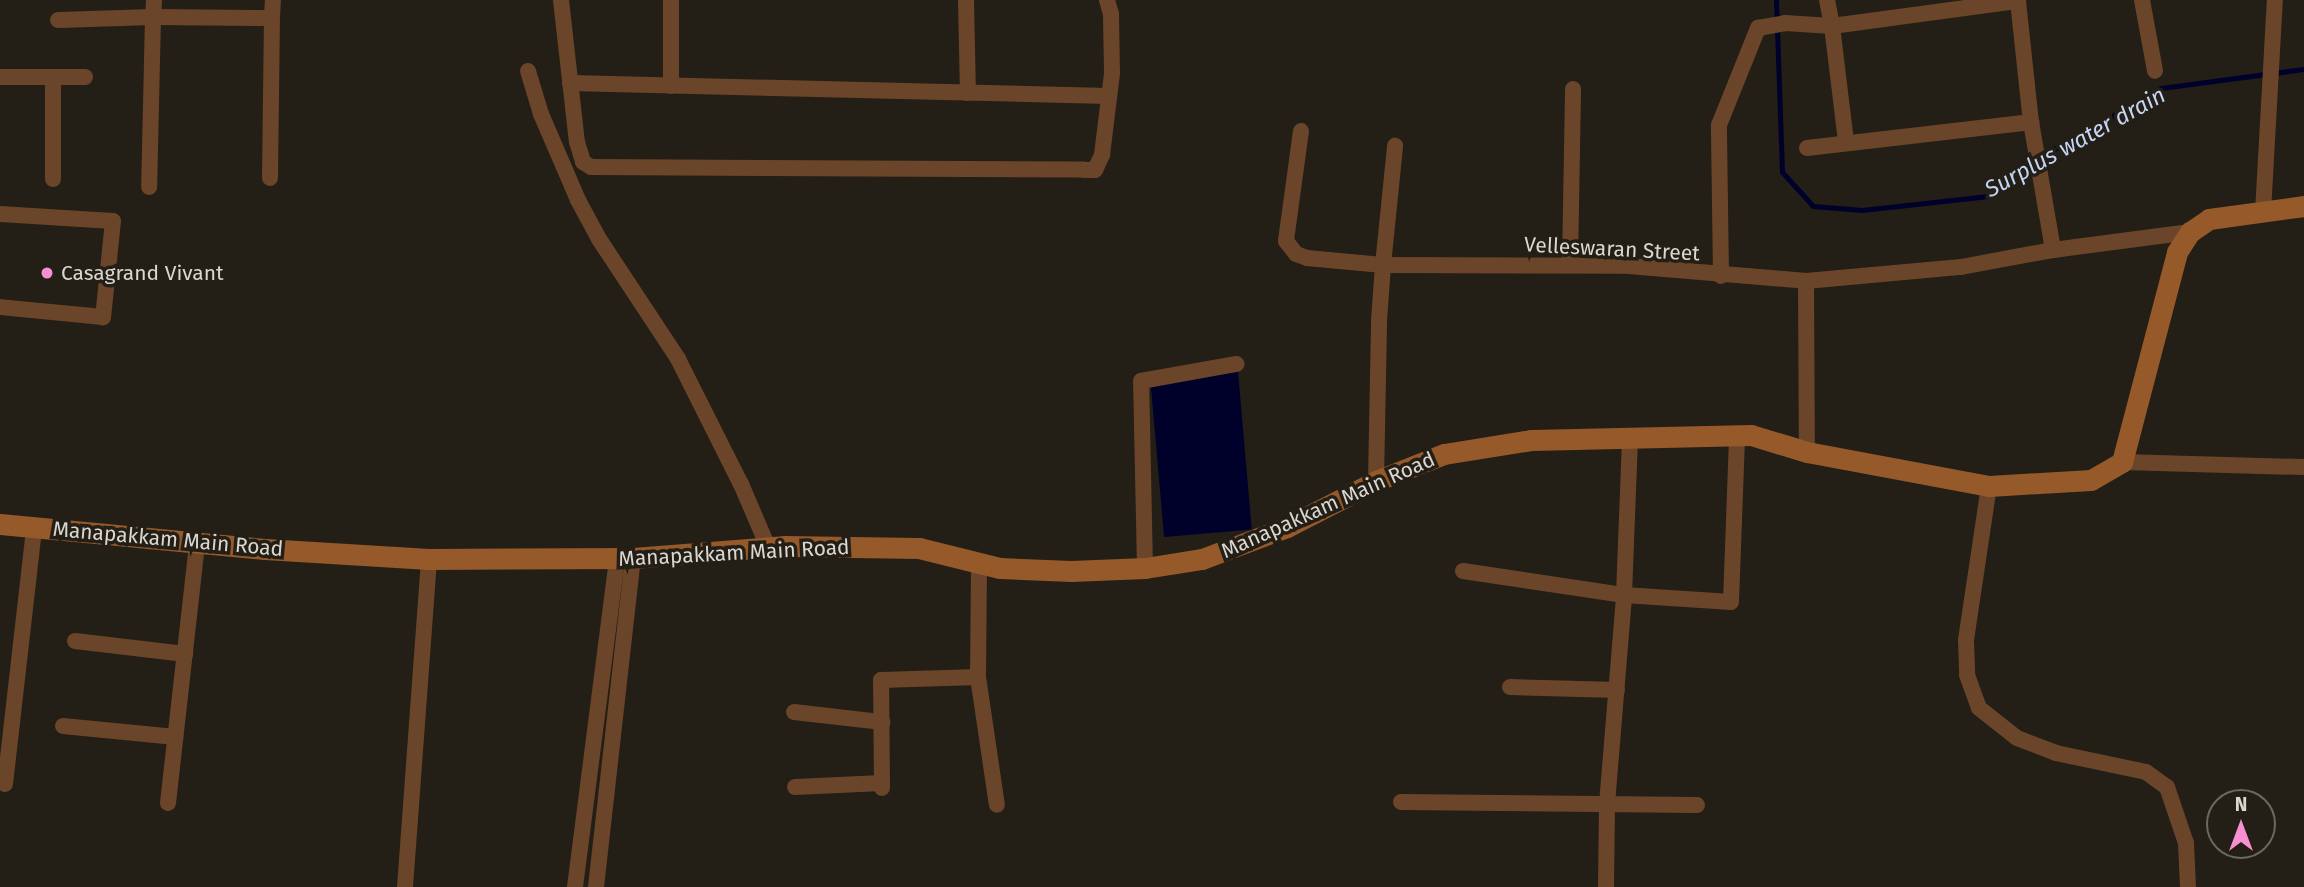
<!DOCTYPE html>
<style>
body{margin:0}
#map{position:relative;width:2304px;height:887px;overflow:hidden;background:#231e16;font-family:"Fira Sans",sans-serif}
div>[style]{position:absolute}
.water>*{inset:0;background:#00012a;transform-origin:0 0}
.stream>*{height:5px;margin:-2.5px;padding:0 2.5px;transform-origin:2.5px;border-radius:2.5px;background:#00012a}
.street>*{height:16px;margin:-8px;padding:0 8px;transform-origin:8px;border-radius:8px;background:#6b4529}
.secondary>*{height:21px;margin:-10.5px;padding:0 10.5px;transform-origin:10.5px;border-radius:10.5px;background:#95592a}
.dots>*{width:19px;height:19px;translate:-50% -50%;box-sizing:border-box;border:4px solid #231e16;border-radius:50%}
span{translate:-50% -50%;white-space:nowrap;text-align:center;line-height:1.15;-webkit-text-stroke:7px #231e16;paint-order:stroke}
.street-label{font-size:21px;color:#dad7d1}
.poi-label{font-size:21px;color:#dad7d1}
.left{translate:0 -50%;text-align:left}
.water-label{font-size:23px;color:#c4d5f4;font-style:italic}
.north{position:absolute;left:2206px;top:789px;width:70px;height:70px;box-sizing:border-box;background:#231e16;border:2px solid #6c6861;border-radius:50%;rotate:0deg;font-size:19px;font-weight:700;line-height:28px;text-align:center;color:#dad7d1}
.north::after{content:'';display:block;margin:auto;width:24px;height:32px;background:#f690d0;clip-path:polygon(50% 0,100% 100%,50% 72%,0 100%)}
</style>
<div id="map">
<div class="water">
<i style="left:1238px;top:372px;width:158px;height:88px;rotate:85deg"></i>
</div>
<div class="stream">
<i style="left:1776px;top:0;width:172px;rotate:88deg"></i>
<i style="left:1782px;top:172px;width:46px;rotate:47.6deg"></i>
<i style="left:1813px;top:206px;width:49px;rotate:4.7deg"></i>
<i style="left:1862px;top:210px;width:127px;rotate:-6.3deg"></i>
<i style="left:1988px;top:196px;width:59px;rotate:-37.5deg"></i>
<i style="left:2035px;top:160px;width:145px;rotate:-29.7deg"></i>
<i style="left:2161px;top:88px;width:144px;rotate:-7.6deg"></i>
</div>
<div class="street">
<i style="left:154px;top:0;width:17px;rotate:93deg"></i>
<i style="left:153px;top:17px;width:119px;rotate:0.5deg"></i>
<i style="left:272px;top:18px;width:18px;rotate:-87deg"></i>
<i style="left:561px;top:0;width:143px;rotate:83.6deg"></i>
<i style="left:577px;top:142px;width:21px;rotate:73deg"></i>
<i style="left:583px;top:162px;width:9px;rotate:32deg"></i>
<i style="left:591px;top:167px;width:493px;rotate:0.3deg"></i>
<i style="left:1084px;top:170px;width:11px"></i>
<i style="left:1095px;top:170px;width:17px;rotate:-65deg"></i>
<i style="left:1102px;top:155px;width:83px;rotate:-83deg"></i>
<i style="left:1112px;top:73px;width:59px;rotate:-91deg"></i>
<i style="left:1111px;top:14px;width:15px;rotate:-106deg"></i>
<i style="left:671px;top:0;width:86px;rotate:90deg"></i>
<i style="left:966px;top:0;width:93px;rotate:88.8deg"></i>
<i style="left:1827px;top:0;width:26px;rotate:79deg"></i>
<i style="left:1832px;top:26px;width:188px;rotate:-7.7deg"></i>
<i style="left:2018px;top:1px;width:122px;rotate:83.9deg"></i>
<i style="left:2031px;top:122px;width:130px;rotate:80.2deg"></i>
<i style="left:2053px;top:250px;width:138px;rotate:-7.5deg"></i>
<i style="left:2142px;top:0;width:72px;rotate:79.6deg"></i>
<i style="left:58px;top:20px;width:95px;rotate:-1.8deg"></i>
<i style="left:153px;top:17px;width:170px;rotate:91.3deg"></i>
<i style="left:528px;top:71px;width:45px;rotate:73.2deg"></i>
<i style="left:541px;top:114px;width:94px;rotate:66.7deg"></i>
<i style="left:578px;top:200px;width:44px;rotate:61.7deg"></i>
<i style="left:599px;top:239px;width:144px;rotate:56.6deg"></i>
<i style="left:678px;top:359px;width:140px;rotate:63.3deg"></i>
<i style="left:741px;top:484px;width:69px;rotate:66.8deg"></i>
<i style="left:0;top:77px;width:85px"></i>
<i style="left:53px;top:77px;width:102px;rotate:90deg"></i>
<i style="left:570px;top:83px;width:539px;rotate:1.38deg"></i>
<i style="left:1301px;top:131px;width:111px;rotate:97.8deg"></i>
<i style="left:1286px;top:241px;width:16px;rotate:52deg"></i>
<i style="left:1296px;top:254px;width:12px;rotate:20deg"></i>
<i style="left:1307px;top:258px;width:76px;rotate:5.3deg"></i>
<i style="left:1383px;top:265px;width:120px;rotate:-84.2deg"></i>
<i style="left:1807px;top:148px;width:226px;rotate:-6.6deg"></i>
<i style="left:270px;top:178px;width:160px;rotate:-89.3deg"></i>
<i style="left:2263px;top:212px;width:212px;rotate:-86.8deg"></i>
<i style="left:0;top:214px;width:113px;rotate:3.5deg"></i>
<i style="left:113px;top:221px;width:97px;rotate:95.9deg"></i>
<i style="left:103px;top:317px;width:103px;rotate:-174.5deg"></i>
<i style="left:1570px;top:264px;width:175px;rotate:-89deg"></i>
<i style="left:1721px;top:276px;width:151px;rotate:-90.8deg"></i>
<i style="left:1719px;top:125px;width:105px;rotate:-68.1deg"></i>
<i style="left:1758px;top:28px;width:27px;rotate:-10deg"></i>
<i style="left:1785px;top:23px;width:47px;rotate:3.7deg"></i>
<i style="left:1832px;top:26px;width:117px;rotate:83.1deg"></i>
<i style="left:1806px;top:281px;width:171px;rotate:89.7deg"></i>
<i style="left:2122px;top:462px;width:182px;rotate:1.6deg"></i>
<i style="left:1376px;top:481px;width:161px;rotate:-88.9deg"></i>
<i style="left:1379px;top:320px;width:55px;rotate:-85.8deg"></i>
<i style="left:1383px;top:265px;width:246px;rotate:0.2deg"></i>
<i style="left:1629px;top:266px;width:178px;rotate:4.8deg"></i>
<i style="left:1806px;top:281px;width:156px;rotate:-5.2deg"></i>
<i style="left:1961px;top:267px;width:94px;rotate:-10.5deg"></i>
<i style="left:1989px;top:486px;width:156px;rotate:98.5deg"></i>
<i style="left:1966px;top:640px;width:35px;rotate:88deg"></i>
<i style="left:1967px;top:675px;width:35px;rotate:70deg"></i>
<i style="left:1979px;top:708px;width:48px;rotate:38.3deg"></i>
<i style="left:2017px;top:738px;width:42px;rotate:21deg"></i>
<i style="left:2056px;top:753px;width:92px;rotate:11.9deg"></i>
<i style="left:2146px;top:772px;width:26px;rotate:36deg"></i>
<i style="left:2167px;top:787px;width:59px;rotate:71.3deg"></i>
<i style="left:2186px;top:843px;width:44px;rotate:87.4deg"></i>
<i style="left:979px;top:563px;width:114px;rotate:90.5deg"></i>
<i style="left:978px;top:677px;width:129px;rotate:81.6deg"></i>
<i style="left:1145px;top:568px;width:187px;rotate:-91.2deg"></i>
<i style="left:1141px;top:381px;width:97px;rotate:-10.1deg"></i>
<i style="left:1463px;top:571px;width:163px;rotate:8.5deg"></i>
<i style="left:1624px;top:595px;width:107px;rotate:3.7deg"></i>
<i style="left:1731px;top:602px;width:167px;rotate:-87.9deg"></i>
<i style="left:75px;top:641px;width:111px;rotate:6.7deg"></i>
<i style="left:1510px;top:687px;width:107px;rotate:1.6deg"></i>
<i style="left:794px;top:712px;width:89px;rotate:6.5deg"></i>
<i style="left:63px;top:726px;width:113px;rotate:5.6deg"></i>
<i style="left:5px;top:784px;width:258px;rotate:-83.5deg"></i>
<i style="left:795px;top:787px;width:87px;rotate:-2.6deg"></i>
<i style="left:882px;top:788px;width:108px;rotate:-90.5deg"></i>
<i style="left:881px;top:680px;width:97px;rotate:-1.8deg"></i>
<i style="left:1401px;top:802px;width:296px;rotate:0.6deg"></i>
<i style="left:168px;top:803px;width:262px;rotate:-83.6deg"></i>
<i style="left:405px;top:887px;width:329px;rotate:-85.8deg"></i>
<i style="left:575px;top:887px;width:332px;rotate:-82.7deg"></i>
<i style="left:596px;top:887px;width:331px;rotate:-83.6deg"></i>
<i style="left:1606px;top:887px;width:83px;rotate:-89.3deg"></i>
<i style="left:1607px;top:804px;width:210px;rotate:-85.3deg"></i>
<i style="left:1624px;top:595px;width:158px;rotate:-87.8deg"></i>
</div>
<div class="secondary">
<i style="left:0;top:524px;width:266px;rotate:5.4deg"></i>
<i style="left:265px;top:549px;width:164px;rotate:3.5deg"></i>
<i style="left:429px;top:559px;width:204px;rotate:-0.3deg"></i>
<i style="left:633px;top:558px;width:151px;rotate:-4.5deg"></i>
<i style="left:784px;top:546px;width:135px;rotate:0.8deg"></i>
<i style="left:919px;top:548px;width:83px;rotate:13.9deg"></i>
<i style="left:1000px;top:568px;width:71px;rotate:2.4deg"></i>
<i style="left:1071px;top:571px;width:74px;rotate:-2.3deg"></i>
<i style="left:1145px;top:568px;width:58px;rotate:-9deg"></i>
<i style="left:1202px;top:559px;width:91px;rotate:-20.6deg"></i>
<i style="left:1287px;top:527px;width:100px;rotate:-27.3deg"></i>
<i style="left:1376px;top:481px;width:73px;rotate:-21.7deg"></i>
<i style="left:1444px;top:454px;width:88px;rotate:-9.1deg"></i>
<i style="left:1531px;top:440px;width:220px;rotate:-1.3deg"></i>
<i style="left:1751px;top:435px;width:59px;rotate:16.9deg"></i>
<i style="left:1807px;top:452px;width:185px;rotate:10.6deg"></i>
<i style="left:1989px;top:486px;width:102px;rotate:-3.4deg"></i>
<i style="left:2091px;top:480px;width:36px;rotate:-30deg"></i>
<i style="left:2122px;top:462px;width:217px;rotate:-75.3deg"></i>
<i style="left:2177px;top:252px;width:24px;rotate:-57deg"></i>
<i style="left:2190px;top:232px;width:23px;rotate:-34deg"></i>
<i style="left:2209px;top:219px;width:96px;rotate:-7.8deg"></i>
</div>
<div class="dots">
<i style="left:47px;top:273px;background:#f690d0"></i>
</div>
<div class="street-label">
<span style="left:1612px;top:249px;rotate:3deg">Velleswaran Street</span>
<span style="left:1328px;top:505px;rotate:-24deg">Manapakkam Main Road</span>
<span style="left:168px;top:539px;rotate:5deg">Manapakkam Main Road</span>
<span style="left:734px;top:553px;rotate:-3deg">Manapakkam Main Road</span>
</div>
<div class="poi-label">
<span class="left" style="left:61px;top:273px">Casagrand Vivant</span>
</div>
<div class="water-label">
<span style="left:2075px;top:142px;rotate:-29deg">Surplus water drain</span>
</div>
<div class="north">N</div>
</div>
